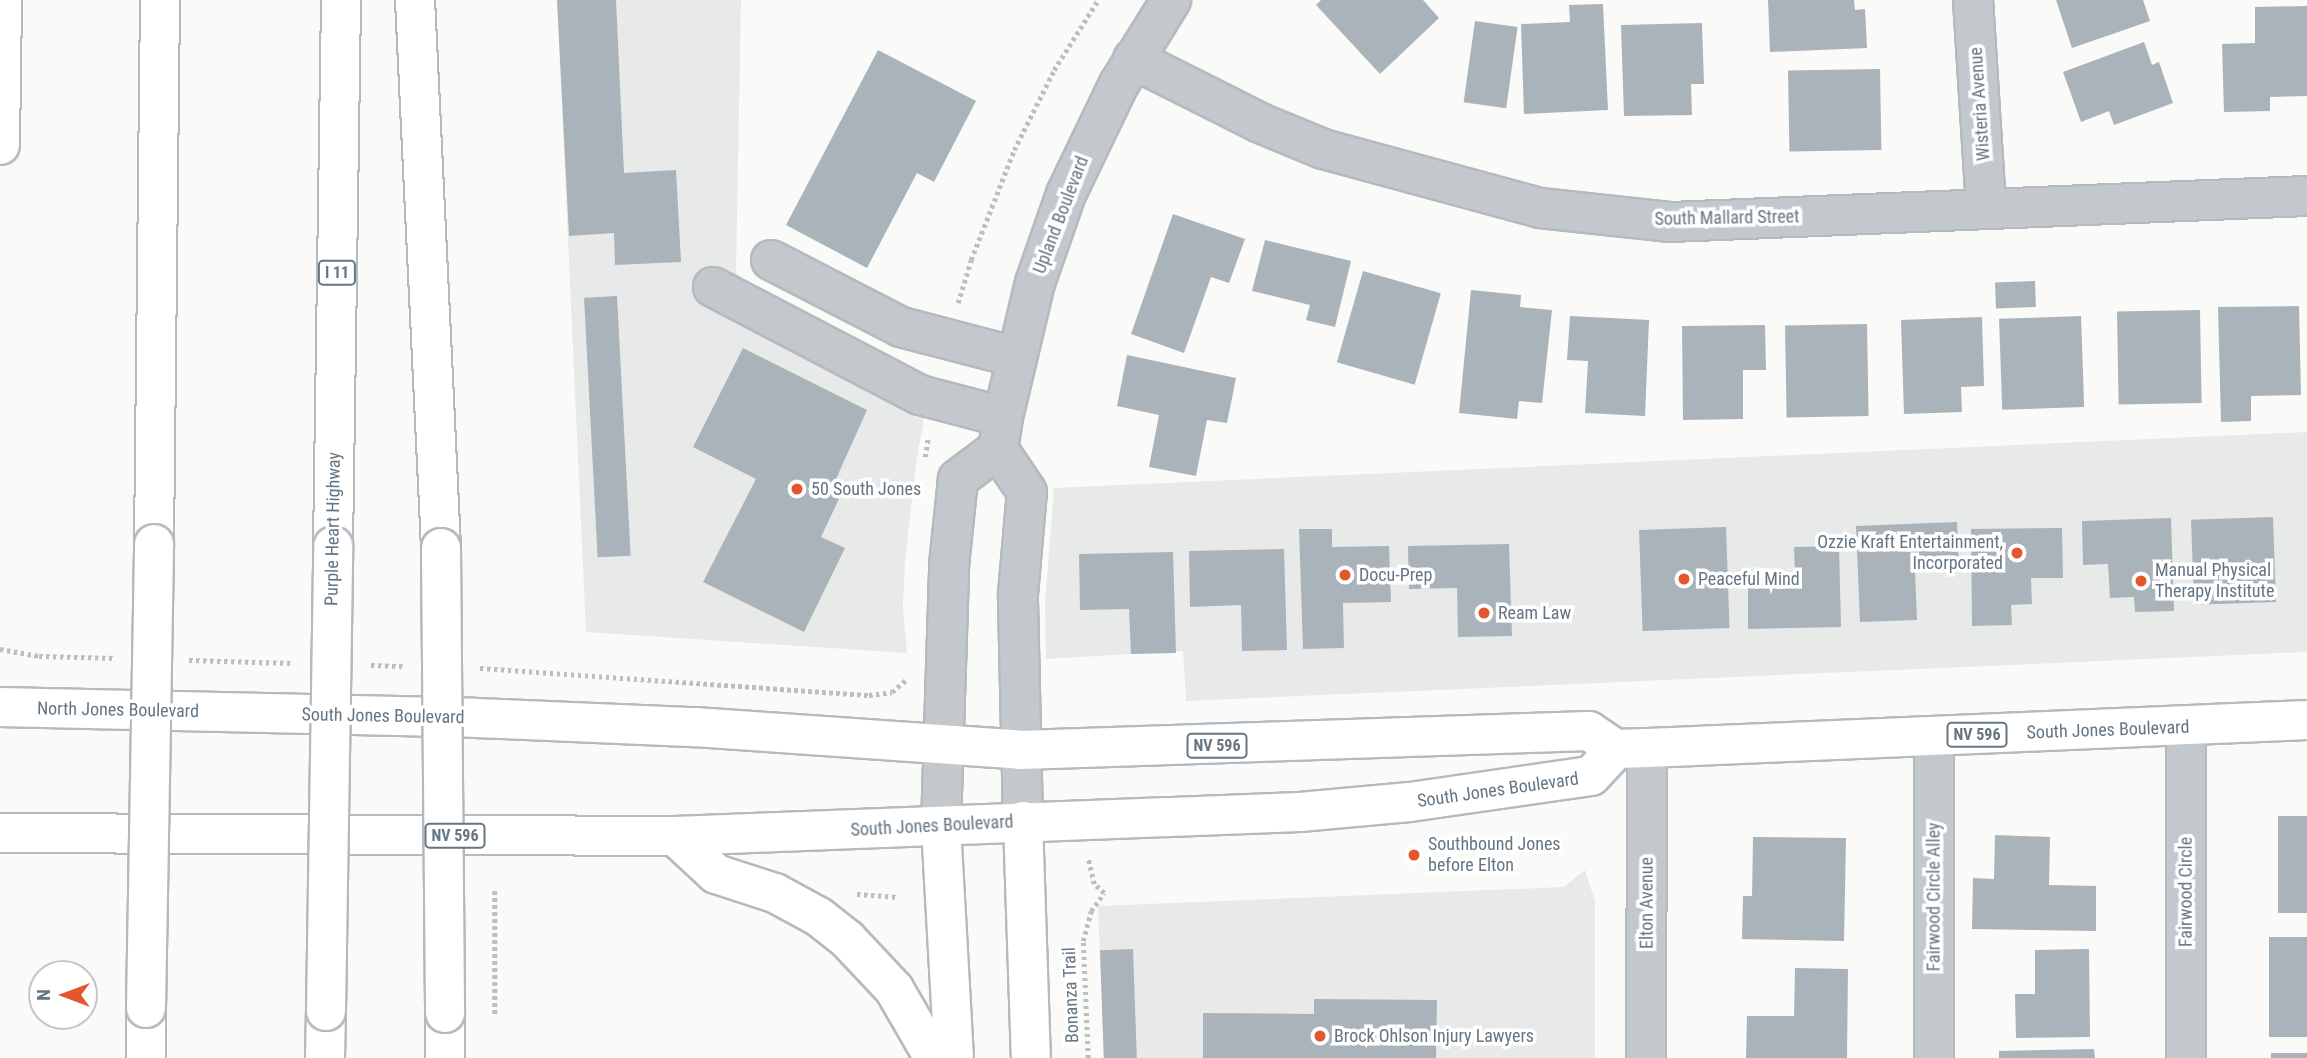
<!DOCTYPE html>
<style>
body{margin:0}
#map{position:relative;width:2307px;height:1058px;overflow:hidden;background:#fafaf8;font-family:"Roboto Condensed",sans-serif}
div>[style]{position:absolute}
.built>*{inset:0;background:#e8e9e9}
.building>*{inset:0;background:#aab3b9;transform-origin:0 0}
.path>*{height:4.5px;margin-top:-2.25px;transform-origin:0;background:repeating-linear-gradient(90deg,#bbbfc2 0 3.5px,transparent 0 7px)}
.roads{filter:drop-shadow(2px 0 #b5babe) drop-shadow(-2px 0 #b5babe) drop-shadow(0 2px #b5babe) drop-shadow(0 -2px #b5babe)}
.minor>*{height:38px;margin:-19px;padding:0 19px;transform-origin:19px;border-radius:19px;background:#c3c8cc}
.major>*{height:38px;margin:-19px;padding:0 19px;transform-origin:19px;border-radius:19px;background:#fff}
.highway>*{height:38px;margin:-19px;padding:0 19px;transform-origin:19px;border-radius:19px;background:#fff}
.bridges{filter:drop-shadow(2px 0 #b4b9bd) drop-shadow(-2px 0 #b4b9bd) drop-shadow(0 2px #b4b9bd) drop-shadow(0 -2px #b4b9bd)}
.highway-bridge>*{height:38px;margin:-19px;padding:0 19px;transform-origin:19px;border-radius:19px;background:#fff}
.dots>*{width:19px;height:19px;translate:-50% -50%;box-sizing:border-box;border:4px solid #fff;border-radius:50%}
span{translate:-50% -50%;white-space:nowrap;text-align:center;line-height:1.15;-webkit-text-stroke:7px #fff;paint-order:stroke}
.shield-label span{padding:2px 5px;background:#fff;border:2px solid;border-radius:5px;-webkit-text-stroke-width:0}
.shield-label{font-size:16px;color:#657683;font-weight:700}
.street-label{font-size:18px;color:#657683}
.poi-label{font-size:18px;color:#657683}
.left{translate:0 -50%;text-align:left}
.right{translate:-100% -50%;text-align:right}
.north{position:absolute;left:28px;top:960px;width:70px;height:70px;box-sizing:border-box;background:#fff;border:2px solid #c1c8cd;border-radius:50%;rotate:270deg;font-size:19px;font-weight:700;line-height:28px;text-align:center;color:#657683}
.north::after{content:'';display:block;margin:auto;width:24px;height:32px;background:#e4572e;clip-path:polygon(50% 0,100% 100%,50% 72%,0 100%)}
</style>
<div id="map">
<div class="built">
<i style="clip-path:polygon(557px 0,741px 0,736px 273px,741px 279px,922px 374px,932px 375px,917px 457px,905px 560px,903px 607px,907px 653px,586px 632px)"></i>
<i style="clip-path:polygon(2307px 432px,2307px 652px,1186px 701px,1183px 651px,1046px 659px,1045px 604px,1054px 488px)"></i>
<i style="clip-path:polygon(1585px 870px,1595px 901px,1595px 1058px,1104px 1058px,1098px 906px,1564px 887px)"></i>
</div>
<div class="building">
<i style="clip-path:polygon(557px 0,616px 0,624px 173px,676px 170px,681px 262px,615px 265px,614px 233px,569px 236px)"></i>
<i style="clip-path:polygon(1321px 0,1423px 0,1439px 18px,1380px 74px,1316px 5px)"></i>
<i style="clip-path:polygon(1768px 0,1854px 0,1855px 10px,1865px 9px,1867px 48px,1770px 52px)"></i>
<i style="clip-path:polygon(2056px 0,2143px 0,2150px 21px,2072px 48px)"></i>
<i style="clip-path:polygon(1603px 4px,1608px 110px,1524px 114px,1521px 24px,1570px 22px,1569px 5px)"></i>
<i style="clip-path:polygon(2307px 6px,2307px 96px,2270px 97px,2270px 111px,2224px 112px,2222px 44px,2255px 43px,2255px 7px)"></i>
<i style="left:1475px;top:21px;width:43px;height:82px;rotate:8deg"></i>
<i style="clip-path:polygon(1702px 23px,1704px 84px,1691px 84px,1692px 115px,1624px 116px,1621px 25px)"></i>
<i style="clip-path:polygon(2144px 42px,2152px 65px,2159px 62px,2173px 103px,2114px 125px,2109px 111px,2081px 122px,2063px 72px)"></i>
<i style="clip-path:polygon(878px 50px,976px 101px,934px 182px,917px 173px,867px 268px,786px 225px)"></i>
<i style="left:1880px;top:69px;width:81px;height:92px;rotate:89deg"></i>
<i style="clip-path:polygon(1173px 214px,1245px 239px,1229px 283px,1211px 277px,1184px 353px,1131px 334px)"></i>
<i style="clip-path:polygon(1265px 240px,1351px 261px,1335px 327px,1306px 320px,1310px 305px,1252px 291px)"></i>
<i style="left:1363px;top:271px;width:81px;height:95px;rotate:16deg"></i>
<i style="left:2035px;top:281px;width:26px;height:40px;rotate:88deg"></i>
<i style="clip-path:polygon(1471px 290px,1521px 295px,1520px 307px,1552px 310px,1542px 403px,1519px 401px,1517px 419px,1459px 413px)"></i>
<i style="left:617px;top:296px;width:260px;height:33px;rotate:87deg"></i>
<i style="clip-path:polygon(2299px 306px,2301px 395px,2251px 396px,2251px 421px,2221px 422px,2218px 307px)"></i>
<i style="left:2200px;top:310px;width:93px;height:83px;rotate:89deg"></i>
<i style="clip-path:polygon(1570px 316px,1649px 320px,1645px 416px,1585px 413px,1588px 361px,1567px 360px)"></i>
<i style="left:2081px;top:316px;width:91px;height:82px;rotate:88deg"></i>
<i style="clip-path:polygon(1982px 317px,1984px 386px,1961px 387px,1962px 412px,1904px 414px,1901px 320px)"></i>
<i style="left:1867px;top:324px;width:92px;height:82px;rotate:89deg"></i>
<i style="clip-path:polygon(1765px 325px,1766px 370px,1743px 370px,1743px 419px,1683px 420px,1682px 326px)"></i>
<i style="clip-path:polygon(743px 348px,867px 410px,836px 479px,846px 484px,821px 537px,845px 548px,804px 632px,703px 582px,756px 479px,693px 447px)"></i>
<i style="clip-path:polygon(1127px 355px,1236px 378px,1227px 423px,1207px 420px,1196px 476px,1149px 467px,1159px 415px,1117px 406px)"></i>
<i style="left:2273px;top:517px;width:85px;height:82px;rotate:88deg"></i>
<i style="clip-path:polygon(2171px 518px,2174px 611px,2135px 612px,2134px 597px,2110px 598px,2108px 564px,2083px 565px,2082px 521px)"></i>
<i style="clip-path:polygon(1957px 522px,1959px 569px,1915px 571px,1917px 620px,1860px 622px,1856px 526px)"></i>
<i style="left:1726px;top:527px;width:101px;height:87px;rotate:88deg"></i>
<i style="clip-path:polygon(2062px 528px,2063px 578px,2031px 578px,2032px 604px,2011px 605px,2012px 625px,1972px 626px,1971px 529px)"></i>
<i style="clip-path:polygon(1299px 529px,1332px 529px,1332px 547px,1389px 546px,1391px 602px,1343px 603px,1344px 648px,1303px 649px)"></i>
<i style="clip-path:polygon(1509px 544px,1512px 636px,1458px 637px,1457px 588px,1409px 589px,1408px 546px)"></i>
<i style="clip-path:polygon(1839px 546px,1841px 627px,1748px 629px,1748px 579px,1795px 578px,1794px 547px)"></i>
<i style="clip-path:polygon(1284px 549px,1287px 650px,1242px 651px,1241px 605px,1190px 607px,1189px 551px)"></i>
<i style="clip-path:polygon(1173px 552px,1176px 653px,1131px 654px,1129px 609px,1080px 610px,1079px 554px)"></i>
<i style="left:2278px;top:816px;width:29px;height:97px"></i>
<i style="clip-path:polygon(1995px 835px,2050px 837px,2049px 885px,2096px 886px,2096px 931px,1972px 929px,1973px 878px,1994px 879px)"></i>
<i style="clip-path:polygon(1753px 837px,1846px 838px,1844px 941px,1742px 939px,1743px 896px,1752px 896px)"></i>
<i style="left:2269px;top:937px;width:38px;height:100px"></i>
<i style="left:1133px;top:949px;width:109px;height:33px;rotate:88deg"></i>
<i style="clip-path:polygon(2089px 949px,2090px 1037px,2016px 1038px,2015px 994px,2035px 994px,2035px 950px)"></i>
<i style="clip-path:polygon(1795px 968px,1848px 969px,1847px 1058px,1746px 1058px,1747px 1016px,1794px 1016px)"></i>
<i style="clip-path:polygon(1314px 999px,1437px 1000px,1436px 1058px,1203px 1058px,1203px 1013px,1314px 1014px)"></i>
<i style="clip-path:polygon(2094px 1049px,2095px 1058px,1999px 1058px,1999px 1051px)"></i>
<i style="left:2271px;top:1053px;width:36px;height:5px"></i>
</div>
<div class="path">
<i style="left:958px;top:303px;width:45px;rotate:-73.2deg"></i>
<i style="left:971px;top:260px;width:118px;rotate:-68.6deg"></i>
<i style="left:1014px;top:150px;width:89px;rotate:-63.4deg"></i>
<i style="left:1054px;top:70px;width:83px;rotate:-57.8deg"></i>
<i style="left:925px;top:457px;width:19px;rotate:-81deg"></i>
<i style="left:0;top:649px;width:40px;rotate:10deg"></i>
<i style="left:39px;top:656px;width:75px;rotate:1.5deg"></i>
<i style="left:189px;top:660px;width:104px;rotate:1.7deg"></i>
<i style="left:371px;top:665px;width:33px;rotate:2deg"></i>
<i style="left:480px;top:668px;width:390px;rotate:4deg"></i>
<i style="left:869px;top:695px;width:23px;rotate:-7deg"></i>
<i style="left:892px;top:692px;width:18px;rotate:-41deg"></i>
<i style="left:495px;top:891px;width:123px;rotate:90deg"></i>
<i style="left:857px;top:894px;width:41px;rotate:4.2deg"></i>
<i style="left:1088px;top:1058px;width:117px;rotate:-92.4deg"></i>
<i style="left:1083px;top:941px;width:31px;rotate:-75deg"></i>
<i style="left:1091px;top:911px;width:22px;rotate:-54deg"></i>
<i style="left:1104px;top:893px;width:13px;rotate:-138deg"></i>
<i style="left:1094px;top:884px;width:26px;rotate:-103deg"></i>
</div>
<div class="roads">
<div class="minor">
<i style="left:1973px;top:0;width:209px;rotate:86.4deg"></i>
<i style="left:1133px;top:59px;width:142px;rotate:26.7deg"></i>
<i style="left:1260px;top:123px;width:68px;rotate:22.4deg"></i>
<i style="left:1323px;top:149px;width:225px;rotate:15.2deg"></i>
<i style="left:1540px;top:208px;width:132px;rotate:6.1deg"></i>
<i style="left:1671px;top:222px;width:637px;rotate:-2.34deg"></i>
<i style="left:771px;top:260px;width:146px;rotate:27.3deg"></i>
<i style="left:901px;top:327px;width:118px;rotate:14.7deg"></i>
<i style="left:713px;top:287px;width:233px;rotate:27.6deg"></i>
<i style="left:920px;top:395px;width:86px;rotate:14.8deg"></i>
<i style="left:2186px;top:726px;width:332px;rotate:90deg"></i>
<i style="left:1023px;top:821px;width:227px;rotate:-91.3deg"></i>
<i style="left:1018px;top:594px;width:102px;rotate:-85deg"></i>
<i style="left:1027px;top:492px;width:52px;rotate:-124deg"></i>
<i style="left:998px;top:449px;width:32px;rotate:-81deg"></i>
<i style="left:1003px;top:417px;width:138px;rotate:-76.6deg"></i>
<i style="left:1035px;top:283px;width:94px;rotate:-70.8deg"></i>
<i style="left:1066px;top:194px;width:122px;rotate:-64.3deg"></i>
<i style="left:1119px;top:84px;width:99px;rotate:-58.2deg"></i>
<i style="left:941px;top:826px;width:261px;rotate:-88.2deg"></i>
<i style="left:949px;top:565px;width:86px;rotate:-84deg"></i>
<i style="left:958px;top:479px;width:50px;rotate:-36.9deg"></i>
<i style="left:1646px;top:1058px;width:310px;rotate:-89.8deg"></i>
<i style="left:1934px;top:1058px;width:321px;rotate:-90deg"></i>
</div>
<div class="major">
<i style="left:0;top:707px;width:476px;rotate:1.3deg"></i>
<i style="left:476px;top:718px;width:219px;rotate:2.4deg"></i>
<i style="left:695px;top:727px;width:327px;rotate:4deg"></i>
<i style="left:1021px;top:750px;width:568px;rotate:-1.92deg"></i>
<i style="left:1589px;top:731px;width:32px;rotate:34deg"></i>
<i style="left:1616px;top:749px;width:31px;rotate:-2deg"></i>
<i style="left:1647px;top:748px;width:661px;rotate:-2.43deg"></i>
<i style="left:0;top:833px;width:675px;rotate:0.25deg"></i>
<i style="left:675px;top:836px;width:625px;rotate:-2.2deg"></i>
<i style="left:1300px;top:812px;width:110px;rotate:-5.2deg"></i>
<i style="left:1410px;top:802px;width:183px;rotate:-8.2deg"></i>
<i style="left:1591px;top:776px;width:37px;rotate:-47deg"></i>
</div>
<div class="highway">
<i style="left:415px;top:0;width:549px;rotate:87.28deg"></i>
<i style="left:0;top:145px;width:145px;rotate:-89.2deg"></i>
<i style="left:154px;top:544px;width:544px;rotate:-89.37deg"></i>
<i style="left:333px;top:546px;width:546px;rotate:-89.16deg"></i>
<i style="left:1023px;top:821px;width:237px;rotate:88.1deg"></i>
<i style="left:941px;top:826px;width:232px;rotate:86.8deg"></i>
<i style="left:675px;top:836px;width:56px;rotate:42.8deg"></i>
<i style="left:716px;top:874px;width:62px;rotate:17.9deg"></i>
<i style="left:775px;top:893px;width:50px;rotate:28.6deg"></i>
<i style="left:819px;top:917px;width:36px;rotate:38deg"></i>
<i style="left:847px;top:939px;width:69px;rotate:46.8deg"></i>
<i style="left:894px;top:989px;width:80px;rotate:59.9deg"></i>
<i style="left:445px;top:1013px;width:45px;rotate:90deg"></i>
<i style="left:146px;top:1058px;width:50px;rotate:-90deg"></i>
<i style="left:325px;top:1058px;width:47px;rotate:-88.8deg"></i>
</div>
</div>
<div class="bridges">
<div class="highway-bridge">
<i style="left:441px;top:548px;width:465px;rotate:89.5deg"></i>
<i style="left:146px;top:1008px;width:464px;rotate:-89deg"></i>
<i style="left:326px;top:1011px;width:465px;rotate:-89.1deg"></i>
</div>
</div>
<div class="dots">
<i style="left:797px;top:489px;background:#e4572e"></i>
<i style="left:2017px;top:553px;background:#e4572e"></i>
<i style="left:1345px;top:575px;background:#e4572e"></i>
<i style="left:1684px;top:579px;background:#e4572e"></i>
<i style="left:2141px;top:581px;background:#e4572e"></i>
<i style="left:1484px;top:613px;background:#e4572e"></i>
<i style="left:1414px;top:855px;background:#e4572e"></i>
<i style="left:1320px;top:1036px;background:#e4572e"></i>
</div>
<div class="shield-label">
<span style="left:337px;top:273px">I 11</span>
<span style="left:1977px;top:735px">NV 596</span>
<span style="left:1217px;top:746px">NV 596</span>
<span style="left:455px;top:836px">NV 596</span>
</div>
<div class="street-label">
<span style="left:1980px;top:104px;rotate:-94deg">Wisteria Avenue</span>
<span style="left:1061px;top:215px;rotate:-69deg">Upland Boulevard</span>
<span style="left:1727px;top:218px;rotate:-1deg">South Mallard Street</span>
<span style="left:333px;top:529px;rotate:-89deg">Purple Heart Highway</span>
<span style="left:118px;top:710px;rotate:1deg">North Jones Boulevard</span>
<span style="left:383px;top:716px;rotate:1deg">South Jones Boulevard</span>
<span style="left:2108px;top:730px;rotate:-2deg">South Jones Boulevard</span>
<span style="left:1498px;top:790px;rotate:-8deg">South Jones Boulevard</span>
<span style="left:932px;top:826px;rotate:-3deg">South Jones Boulevard</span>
<span style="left:2186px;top:892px;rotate:-90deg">Fairwood Circle</span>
<span style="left:1934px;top:897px;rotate:-90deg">Fairwood Circle Alley</span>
<span style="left:1647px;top:903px;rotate:-90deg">Elton Avenue</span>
<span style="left:1071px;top:995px;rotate:-92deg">Bonanza Trail</span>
</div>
<div class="poi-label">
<span class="left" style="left:811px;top:489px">50 South Jones</span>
<span class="right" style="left:2003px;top:553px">Ozzie Kraft Entertainment,<br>Incorporated</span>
<span class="left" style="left:2155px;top:581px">Manual Physical<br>Therapy Institute</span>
<span class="left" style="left:1359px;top:575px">Docu-Prep</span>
<span class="left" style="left:1698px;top:579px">Peaceful Mind</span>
<span class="left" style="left:1498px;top:613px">Ream Law</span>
<span class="left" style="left:1428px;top:855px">Southbound Jones<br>before Elton</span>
<span class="left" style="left:1334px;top:1036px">Brock Ohlson Injury Lawyers</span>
</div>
<div class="north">N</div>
</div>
